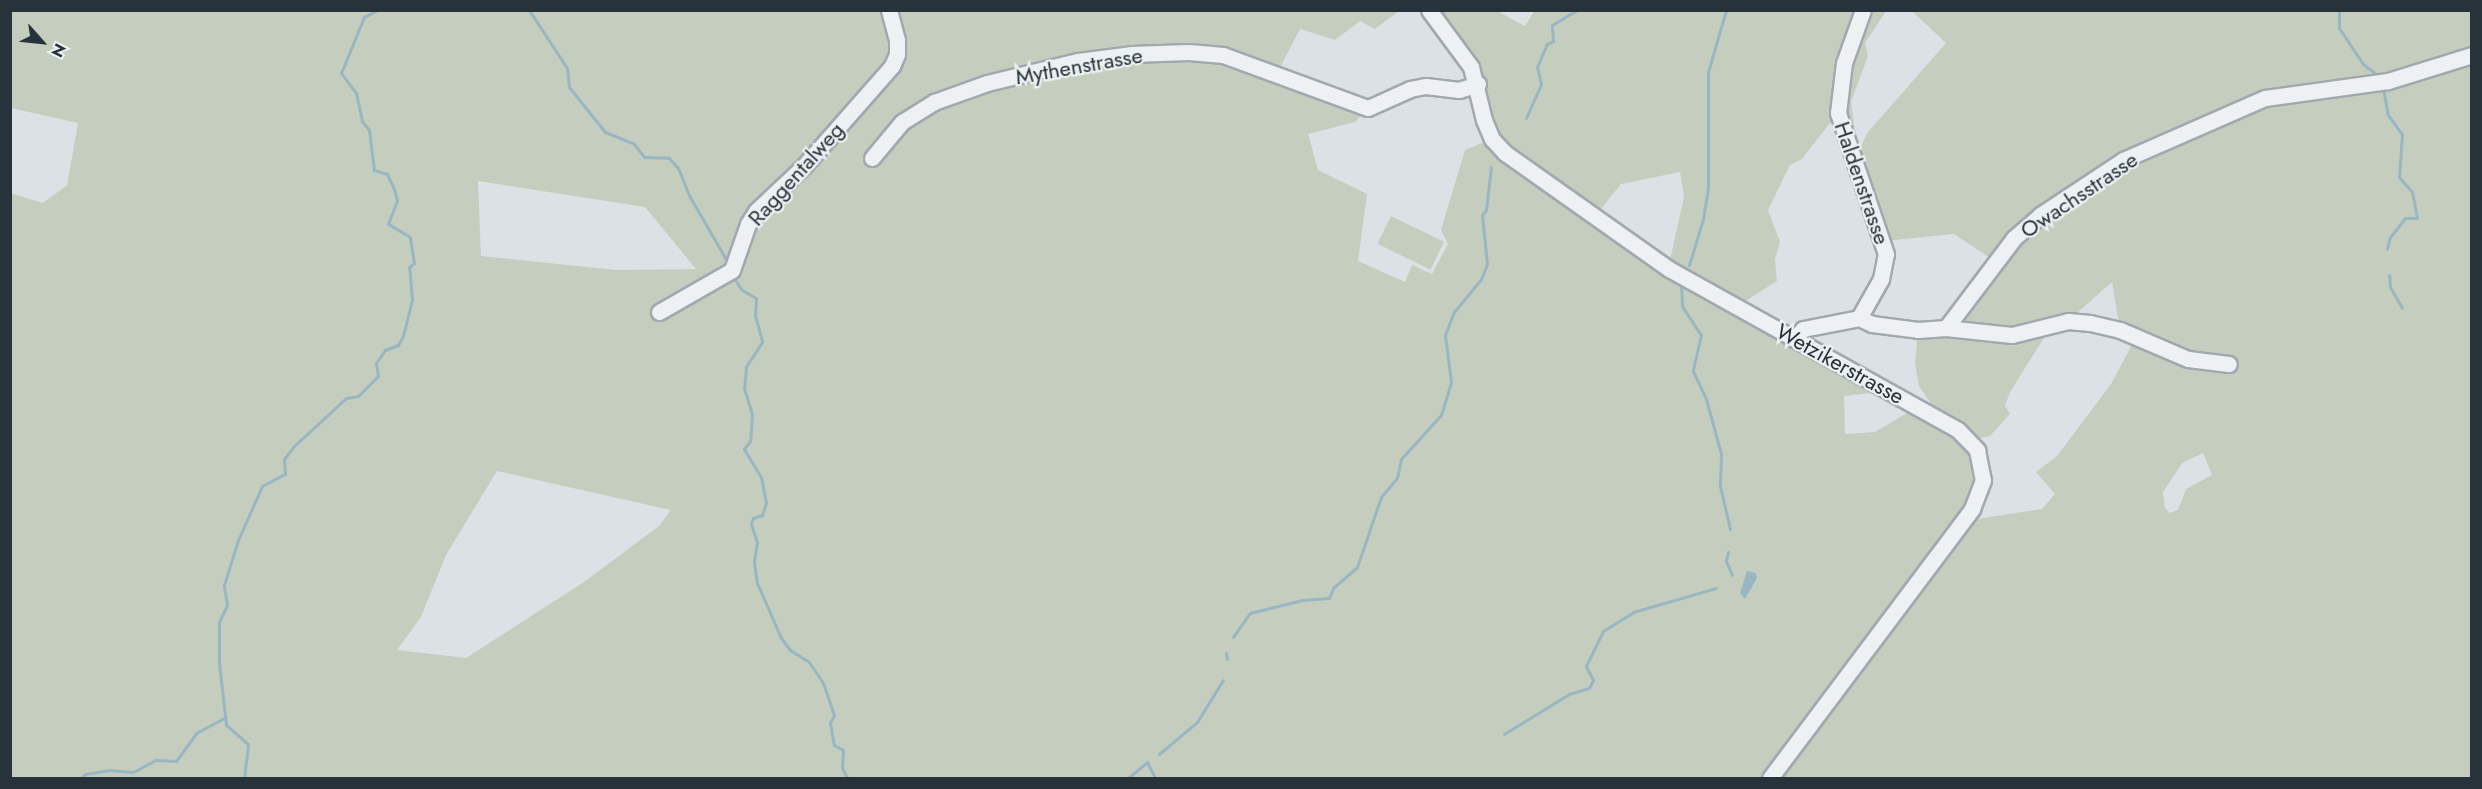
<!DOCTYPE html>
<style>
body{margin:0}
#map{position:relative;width:2482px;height:789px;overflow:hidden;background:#dce1e5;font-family:Jost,sans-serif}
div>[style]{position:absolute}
.green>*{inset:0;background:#c5cebe;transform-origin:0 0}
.water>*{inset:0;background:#99b6c3}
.stream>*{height:3px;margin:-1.5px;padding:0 1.5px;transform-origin:1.5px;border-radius:1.5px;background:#99b6c3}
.roads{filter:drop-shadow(2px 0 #a2a9ae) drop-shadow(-2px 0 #a2a9ae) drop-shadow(0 2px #a2a9ae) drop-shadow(0 -2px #a2a9ae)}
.minor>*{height:15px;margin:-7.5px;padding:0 7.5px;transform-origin:7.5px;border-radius:7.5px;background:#eef1f4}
span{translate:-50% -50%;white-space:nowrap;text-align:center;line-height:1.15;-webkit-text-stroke:4.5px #ebf0f3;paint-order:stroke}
.street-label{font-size:22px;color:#27323a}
.frame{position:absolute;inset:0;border:12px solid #27323a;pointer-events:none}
.north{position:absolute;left:12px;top:12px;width:60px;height:60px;-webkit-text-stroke:4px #ebf0f3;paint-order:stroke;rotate:117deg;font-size:16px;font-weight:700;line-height:24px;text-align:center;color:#27323a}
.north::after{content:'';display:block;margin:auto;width:21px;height:27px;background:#27323a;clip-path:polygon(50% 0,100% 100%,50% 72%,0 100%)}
</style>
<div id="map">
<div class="green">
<i style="clip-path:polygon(evenodd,1535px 10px,1886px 11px,1865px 43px,1868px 56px,1851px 102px,1855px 132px,1852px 138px,1837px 114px,1802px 159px,1790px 165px,1768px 210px,1780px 242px,1775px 259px,1777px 281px,1736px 307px,1888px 391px,1844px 396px,1845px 434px,1875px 432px,1917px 407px,1936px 411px,1919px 386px,1915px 363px,1918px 330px,1936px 330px,1996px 262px,1954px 234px,1885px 241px,1857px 154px,1868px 132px,1946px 43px,1912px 11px,2471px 11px,2471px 778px,11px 778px,10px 193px,43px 203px,67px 185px,78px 123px,11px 108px,11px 11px,1399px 11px,1375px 29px,1360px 21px,1335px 40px,1300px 29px,1275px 77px,1368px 108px,1355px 122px,1308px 134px,1318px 170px,1367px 194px,1358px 261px,1405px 282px,1412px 265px,1432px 274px,1448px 244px,1441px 230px,1465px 150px,1492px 139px,1478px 84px,1429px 11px,1497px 11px,1525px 26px,1535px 10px,1680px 172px,1684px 197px,1668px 269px,1596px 215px,1621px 184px,1680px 172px,1535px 10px,478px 181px,645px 207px,696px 269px,616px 270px,481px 256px,478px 181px,1535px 10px,2112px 282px,2120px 330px,2136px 337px,2111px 384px,2057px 456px,2036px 472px,2055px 494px,2042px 509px,1964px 521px,1982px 466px,1970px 440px,1990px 436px,2010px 414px,2005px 406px,2010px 392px,2052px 325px,2068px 321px,2112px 282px,1535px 10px,2203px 453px,2212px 475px,2186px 489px,2178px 510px,2170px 513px,2165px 508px,2163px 492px,2182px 463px,2203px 453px,1535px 10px,497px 471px,671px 510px,659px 526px,584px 582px,466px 658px,397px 650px,421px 617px,446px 555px,497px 471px)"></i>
<i style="left:1391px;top:216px;width:59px;height:31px;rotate:26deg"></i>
</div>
<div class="water">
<i style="clip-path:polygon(1747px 571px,1756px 573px,1757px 578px,1745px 599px,1740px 593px)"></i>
</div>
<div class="stream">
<i style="left:529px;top:10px;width:69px;rotate:56.8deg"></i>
<i style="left:567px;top:68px;width:19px;rotate:84deg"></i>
<i style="left:569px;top:87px;width:58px;rotate:51.3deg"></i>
<i style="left:605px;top:132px;width:31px;rotate:22deg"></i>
<i style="left:634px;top:144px;width:16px;rotate:52deg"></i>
<i style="left:644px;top:157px;width:25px;rotate:2deg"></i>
<i style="left:669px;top:158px;width:13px;rotate:48deg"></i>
<i style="left:678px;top:168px;width:31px;rotate:68deg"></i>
<i style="left:690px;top:197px;width:74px;rotate:60deg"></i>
<i style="left:2339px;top:10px;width:18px;rotate:90deg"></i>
<i style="left:2339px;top:28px;width:43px;rotate:56.3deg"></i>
<i style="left:2363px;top:64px;width:18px;rotate:38deg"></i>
<i style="left:2383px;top:88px;width:27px;rotate:80deg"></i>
<i style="left:2388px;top:115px;width:24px;rotate:54deg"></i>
<i style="left:2402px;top:134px;width:43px;rotate:94deg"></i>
<i style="left:2399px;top:177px;width:20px;rotate:49deg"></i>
<i style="left:2412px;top:192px;width:26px;rotate:79deg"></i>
<i style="left:2417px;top:218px;width:12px;rotate:180deg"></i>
<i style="left:2405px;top:218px;width:24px;rotate:128deg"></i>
<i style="left:2390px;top:237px;width:12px;rotate:104deg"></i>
<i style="left:1526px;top:118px;width:37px;rotate:-66deg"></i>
<i style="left:1541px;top:84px;width:17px;rotate:-103deg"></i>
<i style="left:1537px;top:67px;width:25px;rotate:-67deg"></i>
<i style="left:1547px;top:44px;width:7px;rotate:-27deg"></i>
<i style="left:1553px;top:41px;width:16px;rotate:-94deg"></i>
<i style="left:1552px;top:25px;width:29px;rotate:-31deg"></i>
<i style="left:1689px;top:265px;width:48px;rotate:-73.1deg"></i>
<i style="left:1703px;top:219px;width:32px;rotate:-81deg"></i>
<i style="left:1708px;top:187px;width:115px;rotate:-90deg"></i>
<i style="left:1708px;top:72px;width:65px;rotate:-73.8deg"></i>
<i style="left:2389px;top:275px;width:12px;rotate:85deg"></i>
<i style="left:2390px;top:287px;width:24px;rotate:60deg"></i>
<i style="left:735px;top:280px;width:12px;rotate:55deg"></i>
<i style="left:742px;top:290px;width:16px;rotate:30deg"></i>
<i style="left:756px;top:298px;width:17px;rotate:93deg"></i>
<i style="left:755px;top:315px;width:28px;rotate:75deg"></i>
<i style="left:762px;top:342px;width:30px;rotate:123deg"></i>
<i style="left:746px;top:367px;width:21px;rotate:95deg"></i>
<i style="left:744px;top:388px;width:28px;rotate:73deg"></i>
<i style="left:752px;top:415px;width:26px;rotate:94deg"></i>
<i style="left:750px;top:441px;width:10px;rotate:127deg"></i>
<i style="left:744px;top:449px;width:33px;rotate:59deg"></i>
<i style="left:761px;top:477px;width:26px;rotate:79deg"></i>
<i style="left:766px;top:503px;width:13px;rotate:108deg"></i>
<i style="left:762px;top:515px;width:9px;rotate:162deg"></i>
<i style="left:753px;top:518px;width:6px;rotate:108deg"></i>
<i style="left:751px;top:524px;width:19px;rotate:72deg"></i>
<i style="left:757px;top:542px;width:20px;rotate:99deg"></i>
<i style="left:754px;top:562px;width:21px;rotate:82deg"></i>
<i style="left:757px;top:583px;width:60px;rotate:66.4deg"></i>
<i style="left:781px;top:638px;width:15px;rotate:53deg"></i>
<i style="left:790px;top:650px;width:22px;rotate:32deg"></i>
<i style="left:809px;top:662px;width:25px;rotate:56deg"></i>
<i style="left:823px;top:683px;width:34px;rotate:71deg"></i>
<i style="left:834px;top:715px;width:9px;rotate:117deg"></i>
<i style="left:830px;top:723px;width:22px;rotate:80deg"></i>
<i style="left:834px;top:745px;width:10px;rotate:29deg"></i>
<i style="left:843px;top:750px;width:18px;rotate:93deg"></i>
<i style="left:842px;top:768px;width:11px;rotate:63deg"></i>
<i style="left:1681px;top:285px;width:21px;rotate:87deg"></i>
<i style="left:1682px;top:306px;width:35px;rotate:57deg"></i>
<i style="left:1701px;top:335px;width:37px;rotate:103deg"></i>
<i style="left:1693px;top:371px;width:31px;rotate:65deg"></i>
<i style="left:1706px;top:399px;width:57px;rotate:74.7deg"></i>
<i style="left:1721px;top:454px;width:32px;rotate:92deg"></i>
<i style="left:1720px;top:486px;width:44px;rotate:76.9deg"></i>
<i style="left:1728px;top:552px;width:9px;rotate:103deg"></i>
<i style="left:1726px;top:561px;width:15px;rotate:67deg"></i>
<i style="left:1233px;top:637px;width:29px;rotate:-55deg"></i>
<i style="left:1250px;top:613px;width:54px;rotate:-14deg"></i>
<i style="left:1302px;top:600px;width:27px;rotate:-4deg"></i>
<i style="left:1329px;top:598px;width:11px;rotate:-68deg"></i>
<i style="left:1333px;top:588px;width:32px;rotate:-41deg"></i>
<i style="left:1357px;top:567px;width:74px;rotate:-71.1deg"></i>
<i style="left:1381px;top:497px;width:25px;rotate:-50deg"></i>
<i style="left:1397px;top:478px;width:19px;rotate:-78deg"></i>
<i style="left:1401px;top:459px;width:59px;rotate:-47.7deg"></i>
<i style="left:1441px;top:415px;width:34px;rotate:-73deg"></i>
<i style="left:1451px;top:382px;width:47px;rotate:-97.3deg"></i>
<i style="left:1445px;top:335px;width:25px;rotate:-69deg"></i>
<i style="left:1454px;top:312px;width:43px;rotate:-50.7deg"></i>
<i style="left:1481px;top:279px;width:16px;rotate:-68deg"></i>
<i style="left:1487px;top:264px;width:49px;rotate:-95.8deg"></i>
<i style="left:1482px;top:215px;width:6px;rotate:-51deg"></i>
<i style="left:1486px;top:210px;width:43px;rotate:-83.4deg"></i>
<i style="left:1226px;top:653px;width:6px;rotate:81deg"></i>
<i style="left:1504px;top:734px;width:76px;rotate:-31.6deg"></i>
<i style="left:1569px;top:694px;width:21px;rotate:-17deg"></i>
<i style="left:1589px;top:688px;width:9px;rotate:-63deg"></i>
<i style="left:1593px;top:680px;width:16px;rotate:-117deg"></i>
<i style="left:1586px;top:666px;width:39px;rotate:-64deg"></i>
<i style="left:1603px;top:631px;width:36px;rotate:-32deg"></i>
<i style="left:1633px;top:612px;width:86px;rotate:-16.1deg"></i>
<i style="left:1159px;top:754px;width:50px;rotate:-40.1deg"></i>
<i style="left:1197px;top:722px;width:49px;rotate:-58.2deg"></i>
<i style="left:81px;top:778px;width:6px;rotate:-45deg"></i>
<i style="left:85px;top:774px;width:25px;rotate:-9deg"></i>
<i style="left:110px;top:770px;width:23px;rotate:5deg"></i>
<i style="left:133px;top:772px;width:26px;rotate:-28deg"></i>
<i style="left:156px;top:760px;width:20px;rotate:3deg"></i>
<i style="left:176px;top:761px;width:34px;rotate:-54deg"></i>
<i style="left:196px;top:733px;width:34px;rotate:-28deg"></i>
<i style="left:244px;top:778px;width:34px;rotate:-83deg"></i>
<i style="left:248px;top:744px;width:29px;rotate:-139deg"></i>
<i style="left:226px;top:725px;width:62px;rotate:-96.4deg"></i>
<i style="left:219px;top:663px;width:41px;rotate:-90deg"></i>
<i style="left:219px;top:622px;width:19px;rotate:-65deg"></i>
<i style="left:227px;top:605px;width:20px;rotate:-99deg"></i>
<i style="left:224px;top:585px;width:47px;rotate:-72.7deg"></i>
<i style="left:238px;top:540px;width:59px;rotate:-66deg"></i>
<i style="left:262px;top:486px;width:26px;rotate:-28deg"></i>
<i style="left:285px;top:474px;width:15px;rotate:-94deg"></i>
<i style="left:284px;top:459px;width:16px;rotate:-52deg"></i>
<i style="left:294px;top:446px;width:71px;rotate:-42.7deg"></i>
<i style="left:346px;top:398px;width:12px;rotate:-9deg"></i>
<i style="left:358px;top:396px;width:28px;rotate:-45deg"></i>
<i style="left:378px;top:376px;width:13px;rotate:-99deg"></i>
<i style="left:376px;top:363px;width:16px;rotate:-55deg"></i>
<i style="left:385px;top:350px;width:14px;rotate:-21deg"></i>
<i style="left:398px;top:345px;width:10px;rotate:-61deg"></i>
<i style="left:403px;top:336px;width:38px;rotate:-76deg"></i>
<i style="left:412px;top:299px;width:32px;rotate:-95deg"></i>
<i style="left:409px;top:267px;width:6px;rotate:-39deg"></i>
<i style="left:414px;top:263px;width:26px;rotate:-99deg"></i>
<i style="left:410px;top:237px;width:26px;rotate:-149deg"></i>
<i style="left:388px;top:224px;width:26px;rotate:-69deg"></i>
<i style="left:397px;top:200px;width:11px;rotate:-105deg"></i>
<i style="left:394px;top:189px;width:17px;rotate:-115deg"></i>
<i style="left:387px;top:174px;width:14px;rotate:-163deg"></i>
<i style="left:374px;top:170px;width:40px;rotate:-97.1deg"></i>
<i style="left:369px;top:130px;width:11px;rotate:-128deg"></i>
<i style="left:362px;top:121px;width:29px;rotate:-102deg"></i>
<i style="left:356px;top:93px;width:25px;rotate:-127deg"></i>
<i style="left:341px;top:73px;width:61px;rotate:-67.7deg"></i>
<i style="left:364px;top:17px;width:15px;rotate:-28deg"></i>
<i style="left:1128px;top:778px;width:25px;rotate:-40deg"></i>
<i style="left:1147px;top:762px;width:18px;rotate:63deg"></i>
</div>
<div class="roads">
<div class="minor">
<i style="left:1429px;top:10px;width:71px;rotate:53.6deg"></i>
<i style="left:1471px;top:67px;width:55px;rotate:76.2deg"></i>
<i style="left:1484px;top:120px;width:21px;rotate:67deg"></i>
<i style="left:1492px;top:139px;width:19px;rotate:47deg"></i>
<i style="left:1505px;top:153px;width:201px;rotate:35.3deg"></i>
<i style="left:1669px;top:269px;width:331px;rotate:29.1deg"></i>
<i style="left:1958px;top:430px;width:28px;rotate:46deg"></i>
<i style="left:1977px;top:450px;width:31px;rotate:79deg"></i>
<i style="left:1983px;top:480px;width:31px;rotate:111deg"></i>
<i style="left:1972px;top:509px;width:336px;rotate:126.9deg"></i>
<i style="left:872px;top:158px;width:47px;rotate:-50.2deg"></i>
<i style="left:902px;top:122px;width:38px;rotate:-32deg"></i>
<i style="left:934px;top:102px;width:56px;rotate:-19.7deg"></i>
<i style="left:987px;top:83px;width:94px;rotate:-13.6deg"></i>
<i style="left:1078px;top:61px;width:53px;rotate:-7.5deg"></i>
<i style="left:1131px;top:54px;width:58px;rotate:-2deg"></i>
<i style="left:1189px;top:52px;width:34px;rotate:5deg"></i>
<i style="left:1223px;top:55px;width:154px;rotate:20.1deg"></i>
<i style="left:1368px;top:108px;width:46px;rotate:-24.3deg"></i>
<i style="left:1410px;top:89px;width:16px;rotate:-11deg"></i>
<i style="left:1426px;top:86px;width:33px;rotate:7deg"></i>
<i style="left:1459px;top:90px;width:20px;rotate:-18deg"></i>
<i style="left:659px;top:312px;width:84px;rotate:-29.9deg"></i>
<i style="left:732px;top:270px;width:49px;rotate:-70.8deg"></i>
<i style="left:748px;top:224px;width:15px;rotate:-58deg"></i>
<i style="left:756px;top:211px;width:66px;rotate:-43.2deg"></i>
<i style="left:804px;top:166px;width:133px;rotate:-48.7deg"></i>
<i style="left:892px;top:66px;width:13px;rotate:-67deg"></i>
<i style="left:897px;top:54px;width:14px;rotate:-90deg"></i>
<i style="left:897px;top:40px;width:31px;rotate:-105deg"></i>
<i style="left:1859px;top:318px;width:45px;rotate:-60.6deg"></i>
<i style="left:1881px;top:279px;width:25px;rotate:-79deg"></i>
<i style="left:1886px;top:254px;width:149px;rotate:-108.8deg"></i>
<i style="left:1838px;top:113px;width:50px;rotate:-83.2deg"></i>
<i style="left:1844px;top:63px;width:56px;rotate:-70.3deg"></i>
<i style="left:1946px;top:328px;width:66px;rotate:6.1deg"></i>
<i style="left:2012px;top:335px;width:58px;rotate:-14deg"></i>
<i style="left:2068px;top:321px;width:22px;rotate:5deg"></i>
<i style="left:2090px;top:323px;width:31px;rotate:13deg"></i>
<i style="left:2120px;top:330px;width:74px;rotate:23.1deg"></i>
<i style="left:2188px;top:359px;width:41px;rotate:7deg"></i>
<i style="left:1794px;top:339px;width:13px;rotate:-48deg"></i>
<i style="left:1803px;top:329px;width:57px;rotate:-11.1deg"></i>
<i style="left:1859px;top:318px;width:14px;rotate:25deg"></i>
<i style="left:1872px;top:324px;width:46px;rotate:7.4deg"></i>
<i style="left:1918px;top:330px;width:28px;rotate:-4deg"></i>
<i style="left:1946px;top:328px;width:113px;rotate:-52.9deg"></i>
<i style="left:2014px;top:238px;width:35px;rotate:-41deg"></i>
<i style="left:2040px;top:215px;width:100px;rotate:-33.5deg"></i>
<i style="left:2123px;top:160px;width:155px;rotate:-23.6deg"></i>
<i style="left:2265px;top:98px;width:124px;rotate:-7.9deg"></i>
<i style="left:2388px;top:81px;width:88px;rotate:-17.2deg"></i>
</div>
</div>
<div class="street-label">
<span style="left:1079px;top:66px;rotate:-10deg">Mythenstrasse</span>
<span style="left:796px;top:174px;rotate:-48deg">Raggentalweg</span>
<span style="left:1862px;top:183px;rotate:71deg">Haldenstrasse</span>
<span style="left:2079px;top:195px;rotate:-34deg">Owachsstrasse</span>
<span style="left:1840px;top:364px;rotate:29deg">Wetzikerstrasse</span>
</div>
<div class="frame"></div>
<div class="north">N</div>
</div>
